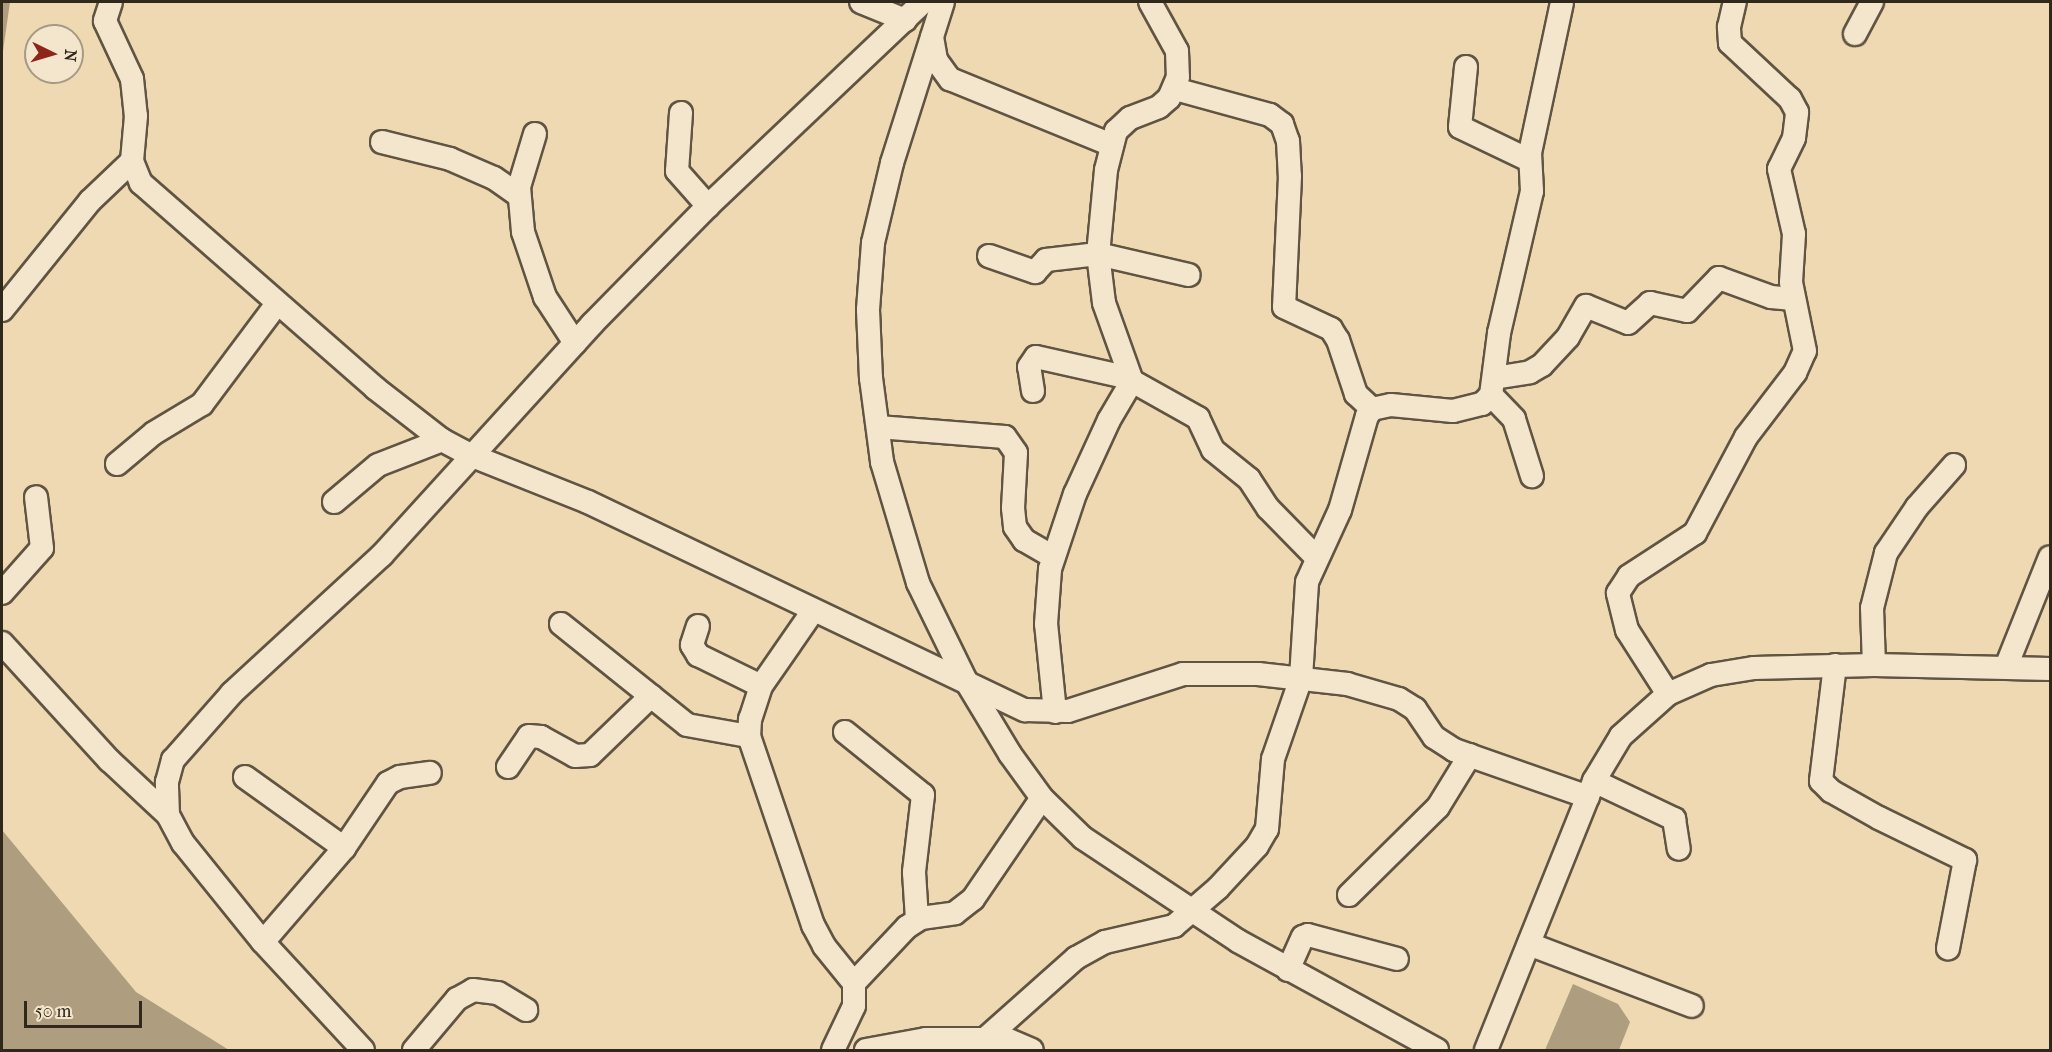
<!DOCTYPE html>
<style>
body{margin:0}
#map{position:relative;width:2052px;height:1052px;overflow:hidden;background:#eed9b2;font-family:"IM FELL French Canon",serif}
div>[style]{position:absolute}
.water>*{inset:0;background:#ae9d7f}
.roads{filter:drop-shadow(2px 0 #605442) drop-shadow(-2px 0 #605442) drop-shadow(0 2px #605442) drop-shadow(0 -2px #605442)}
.minor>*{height:22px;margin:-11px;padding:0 11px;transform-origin:11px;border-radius:11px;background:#f4e6cd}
span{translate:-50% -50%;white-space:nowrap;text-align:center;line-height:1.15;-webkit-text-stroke:4.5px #f4e6cd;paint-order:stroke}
.frame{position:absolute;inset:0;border:3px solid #31281c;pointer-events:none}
.north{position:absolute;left:24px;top:24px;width:60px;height:60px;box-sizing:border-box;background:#f4e6cd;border:2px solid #a69a86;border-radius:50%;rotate:95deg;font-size:16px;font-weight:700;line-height:24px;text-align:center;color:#31281c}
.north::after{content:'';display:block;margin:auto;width:21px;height:27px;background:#8f2418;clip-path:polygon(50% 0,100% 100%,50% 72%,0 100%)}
.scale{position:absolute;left:24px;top:1001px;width:118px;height:27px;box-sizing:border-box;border:3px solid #31281c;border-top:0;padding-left:8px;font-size:18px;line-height:21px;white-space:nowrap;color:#31281c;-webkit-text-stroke:4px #f4e6cd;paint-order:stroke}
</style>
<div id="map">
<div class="water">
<i style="clip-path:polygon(2px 2px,10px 2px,2px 58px)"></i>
<i style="clip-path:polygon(2px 830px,136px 992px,229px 1050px,2px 1050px)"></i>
<i style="clip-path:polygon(1573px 984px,1618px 1004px,1630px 1022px,1619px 1050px,1545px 1050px)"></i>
</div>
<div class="roads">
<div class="minor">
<i style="left:111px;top:2px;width:20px;rotate:108deg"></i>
<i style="left:105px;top:21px;width:64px;rotate:65deg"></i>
<i style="left:132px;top:79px;width:37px;rotate:84deg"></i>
<i style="left:136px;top:116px;width:45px;rotate:95.1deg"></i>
<i style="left:132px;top:161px;width:24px;rotate:68deg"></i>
<i style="left:141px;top:183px;width:311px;rotate:41.2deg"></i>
<i style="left:375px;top:388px;width:85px;rotate:37.8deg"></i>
<i style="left:442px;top:440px;width:32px;rotate:28deg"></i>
<i style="left:470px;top:455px;width:127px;rotate:21.7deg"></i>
<i style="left:588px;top:502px;width:484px;rotate:25.5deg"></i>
<i style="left:1025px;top:710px;width:43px;rotate:1.3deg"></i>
<i style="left:1068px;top:711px;width:121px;rotate:-17.8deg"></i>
<i style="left:1183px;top:674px;width:75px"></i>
<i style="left:1258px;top:674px;width:90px;rotate:6.4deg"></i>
<i style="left:1347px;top:684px;width:54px;rotate:16.1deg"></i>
<i style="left:1399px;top:699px;width:19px;rotate:32deg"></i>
<i style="left:1415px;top:709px;width:34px;rotate:56deg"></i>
<i style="left:1434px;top:737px;width:24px;rotate:33deg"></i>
<i style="left:1454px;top:750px;width:142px;rotate:19.3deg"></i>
<i style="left:861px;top:2px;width:48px;rotate:22.2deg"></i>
<i style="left:943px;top:2px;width:169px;rotate:107.6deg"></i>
<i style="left:892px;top:163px;width:82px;rotate:103.4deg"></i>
<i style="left:873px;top:243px;width:67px;rotate:94.3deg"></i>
<i style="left:868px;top:310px;width:68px;rotate:87.5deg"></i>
<i style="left:871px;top:378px;width:85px;rotate:82.5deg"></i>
<i style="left:882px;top:462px;width:126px;rotate:73.4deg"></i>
<i style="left:918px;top:583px;width:109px;rotate:63.9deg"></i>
<i style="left:966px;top:681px;width:85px;rotate:58.9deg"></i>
<i style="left:1010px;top:754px;width:54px;rotate:54deg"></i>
<i style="left:1042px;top:798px;width:57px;rotate:44.3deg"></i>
<i style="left:1083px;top:838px;width:186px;rotate:33.6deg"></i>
<i style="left:1238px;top:941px;width:227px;rotate:28.7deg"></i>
<i style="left:1150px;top:2px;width:56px;rotate:61.1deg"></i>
<i style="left:1177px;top:51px;width:26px;rotate:88deg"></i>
<i style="left:1178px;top:77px;width:23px;rotate:113deg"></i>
<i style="left:1169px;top:98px;width:13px;rotate:138deg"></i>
<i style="left:1159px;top:107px;width:31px;rotate:159deg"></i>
<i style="left:1130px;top:118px;width:19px;rotate:137deg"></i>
<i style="left:1116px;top:131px;width:40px;rotate:104.4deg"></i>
<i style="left:1106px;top:170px;width:84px;rotate:95.4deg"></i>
<i style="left:1098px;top:254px;width:49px;rotate:83deg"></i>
<i style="left:1104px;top:303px;width:83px;rotate:70.3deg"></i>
<i style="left:1132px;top:381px;width:76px;rotate:29.3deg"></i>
<i style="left:1198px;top:418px;width:35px;rotate:65deg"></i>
<i style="left:1213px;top:450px;width:46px;rotate:38.9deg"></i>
<i style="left:1249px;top:479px;width:35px;rotate:57deg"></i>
<i style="left:1268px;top:508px;width:70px;rotate:45.6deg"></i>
<i style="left:1855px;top:34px;width:36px;rotate:-62deg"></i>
<i style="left:932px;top:37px;width:23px;rotate:80deg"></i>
<i style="left:936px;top:60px;width:24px;rotate:54deg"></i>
<i style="left:950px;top:79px;width:175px;rotate:22.2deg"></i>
<i style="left:1466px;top:67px;width:60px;rotate:95.7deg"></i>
<i style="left:1460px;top:127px;width:76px;rotate:25.6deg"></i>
<i style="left:1175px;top:89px;width:98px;rotate:15.3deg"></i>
<i style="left:1270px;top:115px;width:15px;rotate:37deg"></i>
<i style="left:1282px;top:124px;width:18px;rotate:71deg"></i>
<i style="left:1288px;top:141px;width:35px;rotate:87deg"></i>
<i style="left:1290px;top:176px;width:131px;rotate:92.6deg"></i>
<i style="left:1284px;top:307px;width:52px;rotate:25.1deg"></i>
<i style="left:1331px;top:329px;width:13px;rotate:58deg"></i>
<i style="left:1338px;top:340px;width:57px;rotate:71.6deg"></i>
<i style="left:1356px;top:394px;width:22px;rotate:43deg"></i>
<i style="left:681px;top:113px;width:58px;rotate:93.9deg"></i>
<i style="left:677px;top:171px;width:47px;rotate:48.5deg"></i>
<i style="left:535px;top:134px;width:55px;rotate:106.8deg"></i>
<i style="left:519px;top:187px;width:45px;rotate:84.9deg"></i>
<i style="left:523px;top:232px;width:69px;rotate:71.3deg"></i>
<i style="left:545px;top:297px;width:55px;rotate:56.9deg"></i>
<i style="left:382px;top:142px;width:70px;rotate:14deg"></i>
<i style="left:450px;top:159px;width:48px;rotate:23.4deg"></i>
<i style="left:494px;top:178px;width:29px;rotate:35deg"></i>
<i style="left:989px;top:256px;width:49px;rotate:19.2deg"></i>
<i style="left:1035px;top:272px;width:16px;rotate:-47deg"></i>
<i style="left:1046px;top:260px;width:52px;rotate:-6.6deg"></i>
<i style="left:1098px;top:254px;width:93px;rotate:13deg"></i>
<i style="left:2px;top:310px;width:140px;rotate:-51.1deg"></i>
<i style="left:90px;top:201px;width:58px;rotate:-43.6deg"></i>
<i style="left:1494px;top:378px;width:36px;rotate:-9deg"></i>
<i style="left:1530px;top:372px;width:14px;rotate:-30deg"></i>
<i style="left:1542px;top:365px;width:38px;rotate:-47deg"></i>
<i style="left:1568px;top:337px;width:36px;rotate:-60deg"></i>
<i style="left:1586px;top:306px;width:45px;rotate:22deg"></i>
<i style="left:1628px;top:323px;width:30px;rotate:-42deg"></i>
<i style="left:1650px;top:303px;width:38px;rotate:12deg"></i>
<i style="left:1687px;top:311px;width:46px;rotate:-45.9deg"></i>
<i style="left:1719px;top:278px;width:55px;rotate:20.1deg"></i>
<i style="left:1771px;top:297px;width:22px;rotate:5deg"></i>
<i style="left:1033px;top:391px;width:24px;rotate:-99deg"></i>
<i style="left:1029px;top:367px;width:12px;rotate:-55deg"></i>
<i style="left:1036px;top:357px;width:96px;rotate:12.6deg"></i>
<i style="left:1491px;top:395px;width:33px;rotate:46deg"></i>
<i style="left:1514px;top:419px;width:60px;rotate:72.5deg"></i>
<i style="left:878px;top:427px;width:127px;rotate:4.5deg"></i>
<i style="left:1005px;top:437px;width:19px;rotate:55deg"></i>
<i style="left:1016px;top:453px;width:55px;rotate:93.1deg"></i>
<i style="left:1013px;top:508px;width:19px;rotate:84deg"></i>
<i style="left:1015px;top:527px;width:16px;rotate:55deg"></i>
<i style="left:1024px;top:540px;width:34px;rotate:30deg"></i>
<i style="left:117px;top:464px;width:48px;rotate:-40deg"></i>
<i style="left:154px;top:433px;width:56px;rotate:-31.1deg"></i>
<i style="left:202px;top:404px;width:124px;rotate:-53.2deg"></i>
<i style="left:334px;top:502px;width:57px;rotate:-40.1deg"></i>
<i style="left:378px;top:465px;width:69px;rotate:-21.3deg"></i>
<i style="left:2px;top:593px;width:60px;rotate:-48.4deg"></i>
<i style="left:42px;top:548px;width:51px;rotate:-96.7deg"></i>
<i style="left:813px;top:611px;width:91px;rotate:124.7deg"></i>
<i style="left:761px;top:686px;width:35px;rotate:108deg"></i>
<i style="left:750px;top:719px;width:17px;rotate:93deg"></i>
<i style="left:749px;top:736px;width:200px;rotate:71.3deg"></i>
<i style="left:813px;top:925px;width:24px;rotate:62deg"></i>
<i style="left:824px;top:946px;width:48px;rotate:51deg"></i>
<i style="left:854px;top:983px;width:23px;rotate:90deg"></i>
<i style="left:854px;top:1006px;width:49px;rotate:115.5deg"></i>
<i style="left:561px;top:624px;width:161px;rotate:38.7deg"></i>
<i style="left:687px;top:725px;width:63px;rotate:10.1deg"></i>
<i style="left:698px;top:626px;width:20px;rotate:108deg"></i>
<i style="left:692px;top:645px;width:12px;rotate:59deg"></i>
<i style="left:698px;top:655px;width:70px;rotate:26.2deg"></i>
<i style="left:2px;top:643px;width:159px;rotate:47.6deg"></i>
<i style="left:109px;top:760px;width:81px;rotate:43deg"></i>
<i style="left:168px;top:815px;width:32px;rotate:62deg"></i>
<i style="left:183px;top:843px;width:127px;rotate:51.1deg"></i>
<i style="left:263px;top:942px;width:147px;rotate:47.2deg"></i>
<i style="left:1835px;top:665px;width:117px;rotate:96.9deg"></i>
<i style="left:1821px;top:781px;width:14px;rotate:45deg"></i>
<i style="left:1831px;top:791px;width:55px;rotate:29.4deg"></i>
<i style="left:1879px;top:818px;width:96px;rotate:26deg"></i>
<i style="left:1965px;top:860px;width:90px;rotate:100.9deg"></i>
<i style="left:1874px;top:665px;width:57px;rotate:-92deg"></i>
<i style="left:1872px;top:608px;width:57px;rotate:-75.7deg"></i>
<i style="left:1886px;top:553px;width:55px;rotate:-56deg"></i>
<i style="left:1917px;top:507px;width:56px;rotate:-48.6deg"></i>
<i style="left:2006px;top:667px;width:118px;rotate:-68.2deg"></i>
<i style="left:1668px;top:694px;width:76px;rotate:-122.6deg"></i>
<i style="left:1627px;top:630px;width:38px;rotate:-104deg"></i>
<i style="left:1618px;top:593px;width:20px;rotate:-57deg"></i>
<i style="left:1629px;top:576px;width:79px;rotate:-33.1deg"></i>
<i style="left:1695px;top:533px;width:109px;rotate:-62deg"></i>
<i style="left:1746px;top:437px;width:81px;rotate:-52.6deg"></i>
<i style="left:1795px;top:373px;width:24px;rotate:-66deg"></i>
<i style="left:1805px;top:351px;width:70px;rotate:-101.5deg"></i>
<i style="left:1791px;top:282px;width:48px;rotate:-86.4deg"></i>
<i style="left:1794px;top:234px;width:67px;rotate:-103deg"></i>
<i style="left:1779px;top:169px;width:34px;rotate:-64deg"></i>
<i style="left:1794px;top:138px;width:26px;rotate:-83deg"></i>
<i style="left:1797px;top:112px;width:15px;rotate:-118deg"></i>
<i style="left:1790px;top:99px;width:82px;rotate:-137deg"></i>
<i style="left:1730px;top:43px;width:16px;rotate:-94deg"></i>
<i style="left:1729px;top:27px;width:26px;rotate:-77deg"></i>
<i style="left:1055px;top:712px;width:88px;rotate:-95.8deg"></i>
<i style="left:1046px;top:624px;width:55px;rotate:-85.8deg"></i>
<i style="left:1050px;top:569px;width:79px;rotate:-71.6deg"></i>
<i style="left:1075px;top:494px;width:81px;rotate:-65.3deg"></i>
<i style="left:1109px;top:420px;width:45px;rotate:-59.5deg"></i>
<i style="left:845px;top:732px;width:100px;rotate:38.9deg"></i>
<i style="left:923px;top:795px;width:78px;rotate:96.7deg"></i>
<i style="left:914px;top:872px;width:48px;rotate:86.4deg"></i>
<i style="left:508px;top:767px;width:37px;rotate:-56deg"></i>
<i style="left:529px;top:736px;width:12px;rotate:5deg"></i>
<i style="left:541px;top:737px;width:39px;rotate:29deg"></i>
<i style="left:575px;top:756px;width:15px;rotate:-4deg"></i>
<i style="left:590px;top:755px;width:85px;rotate:-44deg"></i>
<i style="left:245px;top:777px;width:122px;rotate:35.6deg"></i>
<i style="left:1594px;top:781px;width:89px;rotate:25.4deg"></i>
<i style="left:1674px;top:819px;width:30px;rotate:81deg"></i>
<i style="left:168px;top:815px;width:33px;rotate:-92deg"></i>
<i style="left:167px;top:782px;width:23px;rotate:-75deg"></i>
<i style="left:173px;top:760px;width:89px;rotate:-48.6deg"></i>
<i style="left:232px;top:693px;width:204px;rotate:-42.6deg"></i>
<i style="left:382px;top:555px;width:312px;rotate:-47.7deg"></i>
<i style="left:592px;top:324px;width:165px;rotate:-45.5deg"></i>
<i style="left:708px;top:206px;width:296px;rotate:-43.5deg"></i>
<i style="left:1349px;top:895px;width:125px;rotate:-44.7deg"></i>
<i style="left:1438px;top:807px;width:61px;rotate:-58.4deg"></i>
<i style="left:263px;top:942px;width:124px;rotate:-49.2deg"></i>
<i style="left:344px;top:848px;width:78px;rotate:-55.9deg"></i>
<i style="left:388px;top:783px;width:13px;rotate:-27deg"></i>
<i style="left:400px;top:777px;width:30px;rotate:-8deg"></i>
<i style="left:1529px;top:944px;width:174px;rotate:20.8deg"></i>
<i style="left:1288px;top:970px;width:36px;rotate:-66deg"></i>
<i style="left:1303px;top:937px;width:5px;rotate:-22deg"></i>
<i style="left:1308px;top:935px;width:92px;rotate:15.1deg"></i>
<i style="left:854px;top:983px;width:77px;rotate:-46.6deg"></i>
<i style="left:907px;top:927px;width:17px;rotate:-33deg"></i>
<i style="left:921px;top:918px;width:34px;rotate:-8deg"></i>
<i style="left:955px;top:913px;width:23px;rotate:-38deg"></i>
<i style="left:973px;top:899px;width:122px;rotate:-55.7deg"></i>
<i style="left:985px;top:1039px;width:122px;rotate:-41.7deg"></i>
<i style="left:1076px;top:958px;width:33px;rotate:-29deg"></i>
<i style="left:1105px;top:942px;width:71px;rotate:-13.1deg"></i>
<i style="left:1174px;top:926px;width:58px;rotate:-40.8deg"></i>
<i style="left:1218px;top:888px;width:57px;rotate:-47.1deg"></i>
<i style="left:1257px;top:846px;width:20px;rotate:-60deg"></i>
<i style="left:1267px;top:829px;width:70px;rotate:-85.1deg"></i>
<i style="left:1273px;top:759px;width:86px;rotate:-70.9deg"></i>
<i style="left:1301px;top:678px;width:96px;rotate:-86.4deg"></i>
<i style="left:1307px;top:582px;width:79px;rotate:-65.4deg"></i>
<i style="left:1340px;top:510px;width:98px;rotate:-74deg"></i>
<i style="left:1367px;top:416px;width:9px;rotate:-54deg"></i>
<i style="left:1372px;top:409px;width:19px;rotate:-12deg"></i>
<i style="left:1391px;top:405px;width:62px;rotate:5.5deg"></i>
<i style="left:1453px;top:411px;width:30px;rotate:-14deg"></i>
<i style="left:1482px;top:404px;width:13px;rotate:-45deg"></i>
<i style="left:1491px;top:395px;width:63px;rotate:-82.6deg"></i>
<i style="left:1499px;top:333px;width:146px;rotate:-76.9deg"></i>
<i style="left:1532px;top:191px;width:38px;rotate:-93deg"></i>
<i style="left:1530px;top:153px;width:154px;rotate:-78deg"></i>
<i style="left:414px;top:1050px;width:67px;rotate:-49.9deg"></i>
<i style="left:457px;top:999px;width:18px;rotate:-29deg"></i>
<i style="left:473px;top:990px;width:25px;rotate:7deg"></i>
<i style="left:498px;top:993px;width:33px;rotate:31deg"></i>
<i style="left:866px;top:1050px;width:61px;rotate:-10.4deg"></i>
<i style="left:926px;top:1039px;width:80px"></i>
<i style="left:1006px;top:1039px;width:28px;rotate:23deg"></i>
<i style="left:1486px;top:1050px;width:290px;rotate:-68.1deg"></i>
<i style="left:1594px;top:781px;width:52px;rotate:-59deg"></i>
<i style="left:1621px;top:736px;width:63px;rotate:-41.8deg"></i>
<i style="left:1668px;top:694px;width:47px;rotate:-23.8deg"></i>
<i style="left:1711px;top:675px;width:44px;rotate:-9.2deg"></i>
<i style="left:1754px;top:668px;width:120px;rotate:-1.4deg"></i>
<i style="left:1874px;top:665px;width:176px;rotate:1.3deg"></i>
</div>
</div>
<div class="frame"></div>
<div class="north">N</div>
<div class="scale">50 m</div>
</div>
